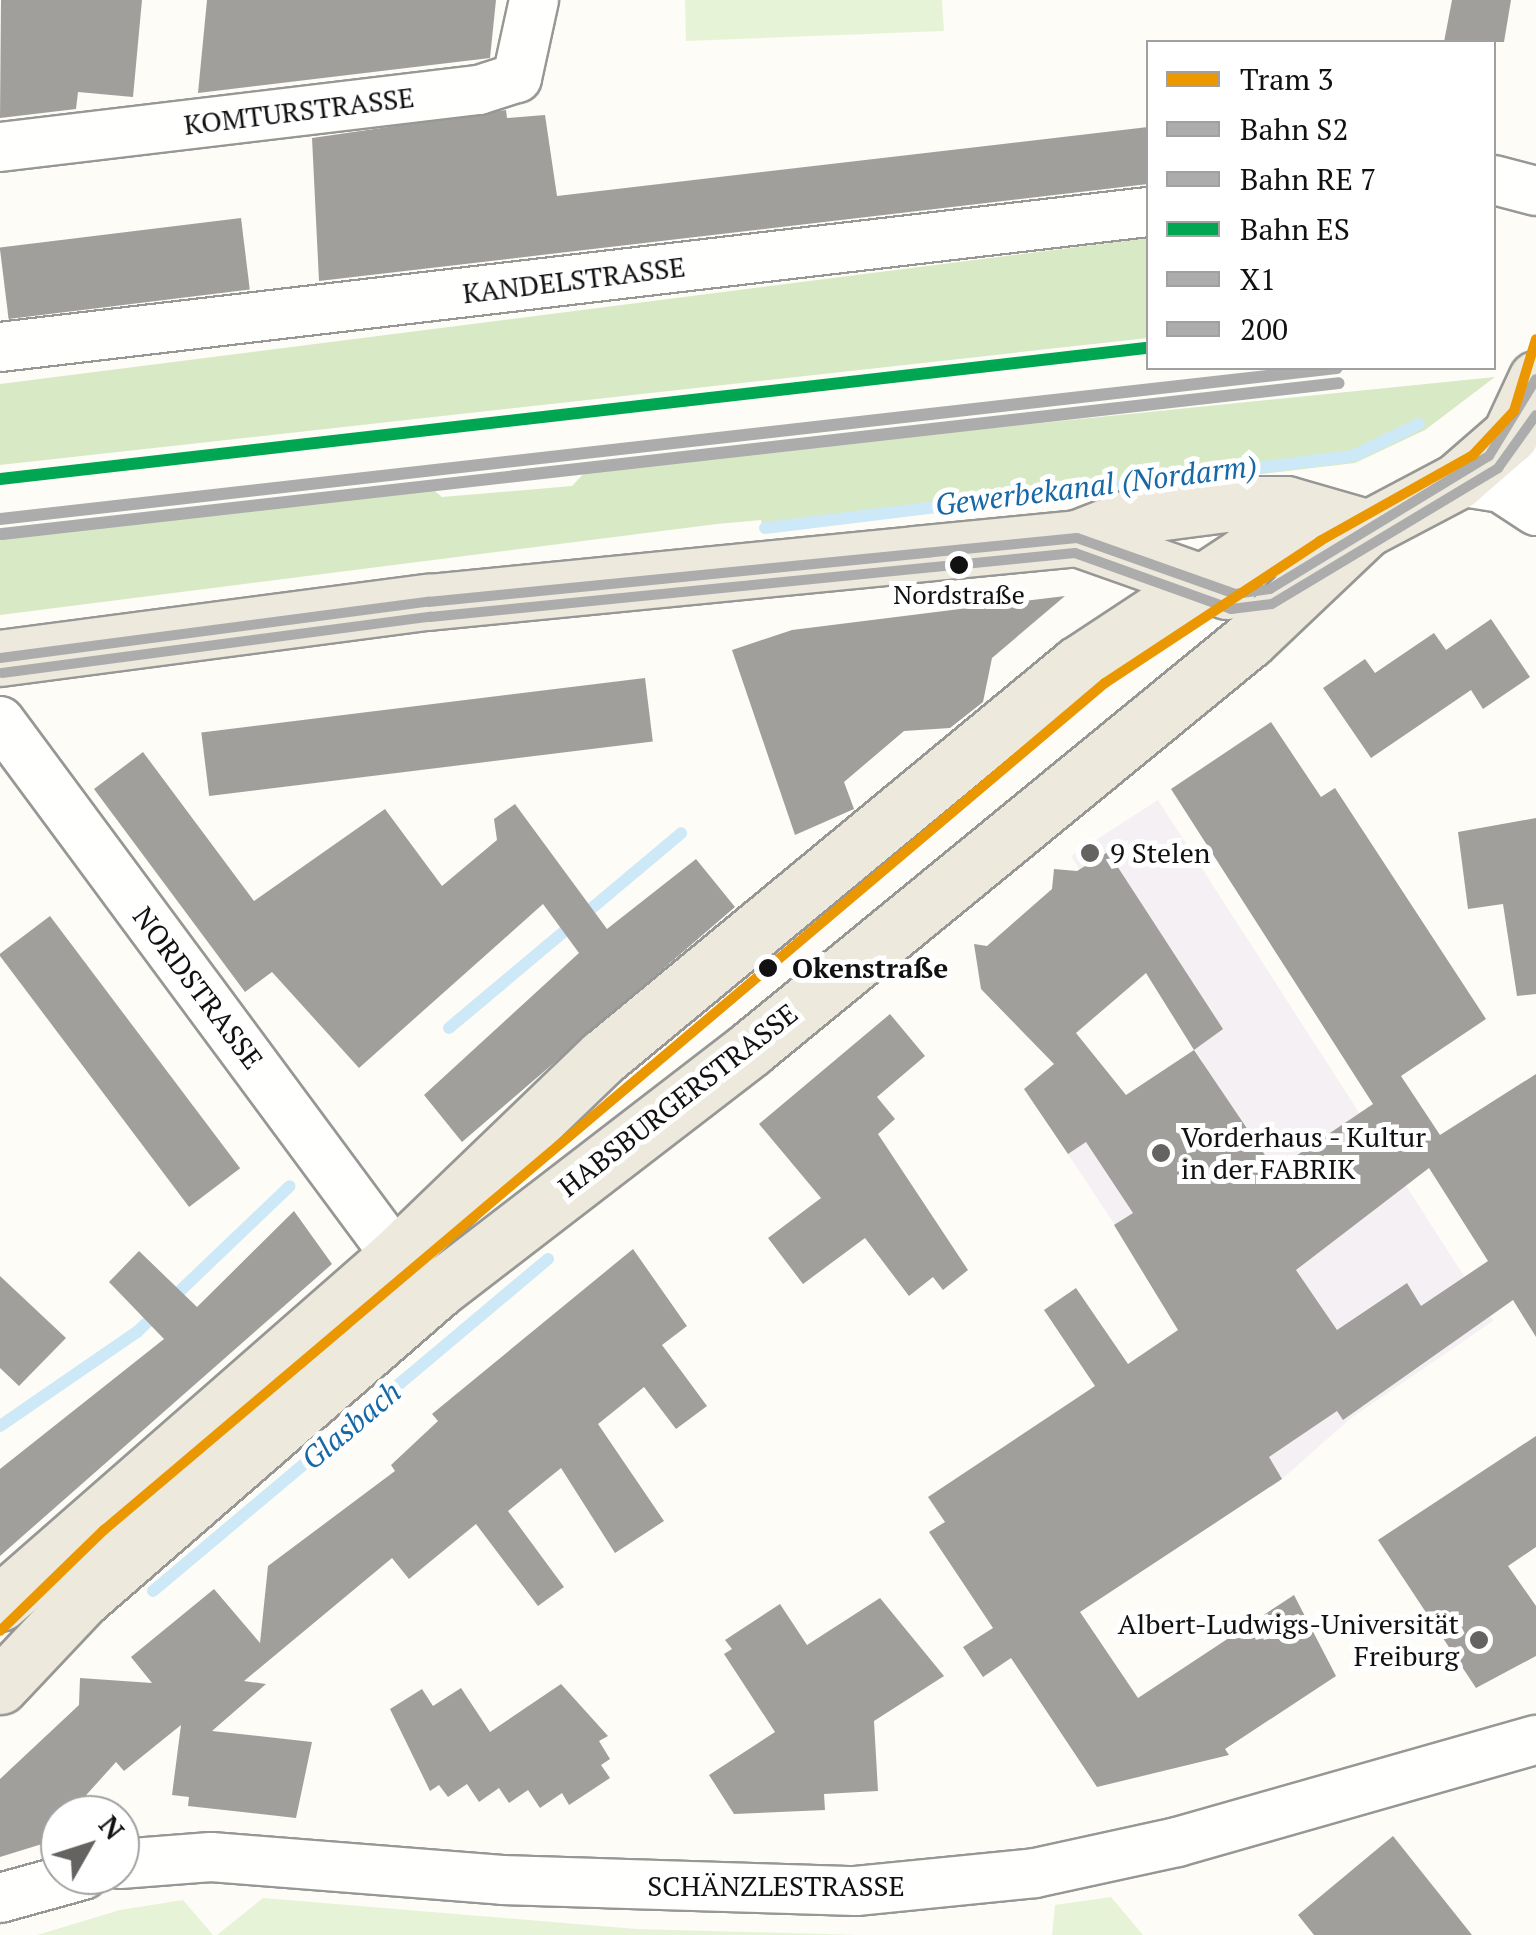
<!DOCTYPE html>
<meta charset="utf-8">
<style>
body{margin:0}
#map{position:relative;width:1536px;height:1935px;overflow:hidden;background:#fdfcf7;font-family:"PT Serif",serif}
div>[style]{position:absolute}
.industrial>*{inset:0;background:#f5f0f3}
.green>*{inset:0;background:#e7f3d7}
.forest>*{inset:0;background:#d8eac5}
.stream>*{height:12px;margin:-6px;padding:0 6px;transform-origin:6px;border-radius:6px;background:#cde8f7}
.building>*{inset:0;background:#a19f9c;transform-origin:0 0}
.roads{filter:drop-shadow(2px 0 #979795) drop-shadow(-2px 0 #979795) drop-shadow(0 2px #979795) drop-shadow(0 -2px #979795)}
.minor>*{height:48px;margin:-24px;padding:0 24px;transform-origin:24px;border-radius:24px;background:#fffffe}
.major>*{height:55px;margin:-27.5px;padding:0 27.5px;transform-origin:27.5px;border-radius:27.5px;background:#ede9dc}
.bus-1>*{height:10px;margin:-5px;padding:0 5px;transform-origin:5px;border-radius:5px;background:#acacac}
.bus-2>*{height:10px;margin:-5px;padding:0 5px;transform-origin:5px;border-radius:5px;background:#acacac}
.rail-1>*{height:12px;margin:-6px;padding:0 6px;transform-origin:6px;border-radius:6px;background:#acacac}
.rail-2>*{height:12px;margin:-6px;padding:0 6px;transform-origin:6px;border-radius:6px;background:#acacac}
.rail-3>*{height:12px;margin:-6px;padding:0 6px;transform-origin:6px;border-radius:6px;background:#00a651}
.tram-1>*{height:10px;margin:-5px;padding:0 5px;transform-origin:5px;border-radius:5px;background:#ea9701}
.dots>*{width:28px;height:28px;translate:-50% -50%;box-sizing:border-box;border:5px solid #fff;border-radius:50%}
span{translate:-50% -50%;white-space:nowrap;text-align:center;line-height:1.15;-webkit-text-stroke:10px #fff;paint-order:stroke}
.bus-label{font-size:26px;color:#111}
.street-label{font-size:28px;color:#111}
.poi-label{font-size:28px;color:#111}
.left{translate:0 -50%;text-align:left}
.right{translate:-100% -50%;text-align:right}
.stop-label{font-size:28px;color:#111;font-weight:700}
.water-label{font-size:30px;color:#1768a6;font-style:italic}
.legend{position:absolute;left:1146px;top:40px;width:350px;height:330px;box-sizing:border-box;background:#fff;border:2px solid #a0a0a0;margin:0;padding:12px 18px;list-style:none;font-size:30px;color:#111}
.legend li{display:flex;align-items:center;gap:20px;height:50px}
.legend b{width:50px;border:2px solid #a0a0a0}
.north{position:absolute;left:40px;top:1795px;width:100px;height:100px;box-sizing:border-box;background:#fff;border:2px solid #a0a0a0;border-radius:50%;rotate:51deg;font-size:28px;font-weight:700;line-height:40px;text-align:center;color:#111}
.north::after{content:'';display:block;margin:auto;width:35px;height:45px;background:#646362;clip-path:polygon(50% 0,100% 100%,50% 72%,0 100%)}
</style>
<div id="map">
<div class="industrial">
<i style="clip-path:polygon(1158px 800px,1493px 1321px,1351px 1418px,1282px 1479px,1068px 1154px,1204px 1064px,1071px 856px)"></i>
</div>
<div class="green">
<i style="clip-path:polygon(685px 0,942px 0,944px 31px,686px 41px)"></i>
<i style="clip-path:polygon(1111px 1897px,1143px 1935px,1052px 1935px,1055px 1905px)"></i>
<i style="clip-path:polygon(263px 1898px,637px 1929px,860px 1935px,217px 1935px)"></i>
<i style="clip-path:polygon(183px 1900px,213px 1935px,37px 1935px,120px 1910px)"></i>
</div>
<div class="forest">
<i style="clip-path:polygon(1148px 238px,1148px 338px,0 465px,0 384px)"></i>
<i style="clip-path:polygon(1495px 377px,1425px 430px,1355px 463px,764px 533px,761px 520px,717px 524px,0 615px,0 538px,431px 488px,442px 497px,572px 486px,588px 469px)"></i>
</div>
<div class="stream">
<i style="left:765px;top:528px;width:592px;rotate:-6.98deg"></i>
<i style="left:1353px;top:456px;width:73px;rotate:-25.9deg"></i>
<i style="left:449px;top:1028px;width:303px;rotate:-40deg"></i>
<i style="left:0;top:1426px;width:166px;rotate:-34.5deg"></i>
<i style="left:137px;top:1332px;width:211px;rotate:-43.7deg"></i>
<i style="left:153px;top:1591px;width:516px;rotate:-40.05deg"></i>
</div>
<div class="building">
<i style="clip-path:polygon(1px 0,142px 0,133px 97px,78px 92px,76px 109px,0 118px)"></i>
<i style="clip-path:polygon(207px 0,496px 0,490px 58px,198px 93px)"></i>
<i style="clip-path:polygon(1452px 0,1511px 0,1504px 42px,1444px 42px)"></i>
<i style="clip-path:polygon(506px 110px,507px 118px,545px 115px,557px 196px,1148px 127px,1148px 184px,319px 281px,312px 138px)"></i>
<i style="left:241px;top:218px;width:72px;height:243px;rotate:83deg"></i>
<i style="clip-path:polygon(1065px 596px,992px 658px,983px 702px,950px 728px,904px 731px,844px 782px,854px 809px,795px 835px,732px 650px,792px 630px)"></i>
<i style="clip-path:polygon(1491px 619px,1530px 677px,1483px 709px,1471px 690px,1371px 758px,1323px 688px,1365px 659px,1375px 673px,1434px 633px,1446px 650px)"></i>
<i style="left:645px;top:678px;width:64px;height:447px;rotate:83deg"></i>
<i style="clip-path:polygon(evenodd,1271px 722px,1321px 797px,1335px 788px,1486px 1019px,1401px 1076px,1440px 1135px,1536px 1074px,1536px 1337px,1513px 1300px,1343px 1420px,1337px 1411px,1269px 1457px,1282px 1479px,1080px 1612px,1138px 1698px,1294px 1595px,1336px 1676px,1225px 1749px,1229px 1755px,1097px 1787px,1011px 1658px,983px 1677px,963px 1647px,993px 1628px,929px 1532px,945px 1522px,928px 1497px,1095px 1386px,1044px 1310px,1076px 1288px,1128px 1364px,1178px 1330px,1114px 1225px,1133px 1213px,1086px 1142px,1068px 1154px,1024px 1089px,1054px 1064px,981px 989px,974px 944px,987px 946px,1052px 889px,1054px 869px,1077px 871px,1108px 852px,1223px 1029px,1194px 1050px,1146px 973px,1076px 1033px,1126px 1095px,1194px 1050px,1275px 1170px,1373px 1104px,1171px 789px,1271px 722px,1429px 1168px,1488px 1261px,1421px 1306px,1407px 1283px,1337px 1330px,1296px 1270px,1429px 1168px)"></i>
<i style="clip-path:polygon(143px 752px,254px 901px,385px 809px,442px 886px,497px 840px,494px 819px,515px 804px,607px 929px,696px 859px,735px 907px,462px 1142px,424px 1095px,579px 953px,543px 904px,359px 1068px,272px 972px,245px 992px,94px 789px)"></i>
<i style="clip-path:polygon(1536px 818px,1536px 994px,1517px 996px,1503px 904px,1468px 909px,1458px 832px)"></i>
<i style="left:50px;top:916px;width:316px;height:64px;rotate:53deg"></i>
<i style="clip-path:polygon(890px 1014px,925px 1056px,877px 1097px,895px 1119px,878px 1134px,968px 1270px,943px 1290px,933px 1277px,909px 1296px,865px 1238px,803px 1284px,768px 1238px,821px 1198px,759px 1124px)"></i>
<i style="clip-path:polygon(294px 1211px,332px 1264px,0 1556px,0 1469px,164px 1339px,109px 1282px,139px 1251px,197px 1307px)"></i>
<i style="clip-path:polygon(633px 1249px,687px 1326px,662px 1345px,707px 1406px,676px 1429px,644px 1387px,598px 1424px,664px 1521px,615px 1553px,561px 1468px,508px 1511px,564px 1587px,538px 1606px,476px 1524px,409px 1579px,392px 1558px,244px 1681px,266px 1684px,212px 1731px,312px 1742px,296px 1818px,188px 1806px,189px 1797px,172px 1795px,181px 1725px,124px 1771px,116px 1762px,42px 1844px,0 1857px,0 1779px,79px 1705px,80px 1678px,152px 1683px,131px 1657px,214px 1589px,260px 1643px,268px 1566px,395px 1471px,391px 1465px,438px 1421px,432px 1414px)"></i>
<i style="clip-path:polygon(0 1276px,66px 1338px,19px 1386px,0 1368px)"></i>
<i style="clip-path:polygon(1536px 1436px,1536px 1547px,1508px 1566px,1536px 1606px,1536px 1656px,1476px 1688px,1378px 1540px)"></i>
<i style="clip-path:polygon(880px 1598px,944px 1676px,874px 1721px,878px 1791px,824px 1794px,825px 1810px,734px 1814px,709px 1775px,775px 1732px,724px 1654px,732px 1649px,725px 1640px,780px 1604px,807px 1645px)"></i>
<i style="clip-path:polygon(561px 1684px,608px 1736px,599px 1741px,610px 1759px,601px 1765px,610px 1778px,569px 1805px,562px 1793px,540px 1808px,528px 1790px,509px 1803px,499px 1788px,479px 1802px,467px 1784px,448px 1797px,439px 1785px,430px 1791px,390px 1709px,422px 1689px,433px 1706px,461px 1688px,490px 1732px)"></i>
<i style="clip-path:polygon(1393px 1836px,1472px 1935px,1314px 1935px,1298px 1915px)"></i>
</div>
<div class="roads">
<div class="minor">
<i style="left:0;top:147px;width:482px;rotate:-6.8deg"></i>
<i style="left:479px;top:90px;width:40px;rotate:-18deg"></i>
<i style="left:517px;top:78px;width:80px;rotate:-77.7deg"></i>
<i style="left:1494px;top:180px;width:43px;rotate:14.7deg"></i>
<i style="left:0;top:347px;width:1156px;rotate:-6.71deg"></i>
<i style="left:1510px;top:435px;width:41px;rotate:50.9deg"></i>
<i style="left:1457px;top:481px;width:45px;rotate:9deg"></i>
<i style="left:1501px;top:488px;width:42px;rotate:33.3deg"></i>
<i style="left:0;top:721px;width:666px;rotate:53.49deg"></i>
<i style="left:120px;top:1864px;width:91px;rotate:-4.4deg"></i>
<i style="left:211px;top:1857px;width:292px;rotate:4.5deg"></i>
<i style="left:502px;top:1880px;width:354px;rotate:1.8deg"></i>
<i style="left:856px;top:1891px;width:180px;rotate:-5.7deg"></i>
<i style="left:1035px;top:1873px;width:145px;rotate:-12.3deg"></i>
<i style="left:1177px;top:1842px;width:373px;rotate:-15.9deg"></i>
<i style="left:0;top:1898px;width:86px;rotate:-15.5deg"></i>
</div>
<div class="major">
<i style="left:1077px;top:538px;width:60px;rotate:-21.4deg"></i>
<i style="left:1133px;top:516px;width:93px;rotate:-7.4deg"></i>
<i style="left:1225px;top:504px;width:61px"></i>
<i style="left:1286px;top:504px;width:83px;rotate:16deg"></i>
<i style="left:0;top:658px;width:432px;rotate:-7.5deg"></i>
<i style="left:428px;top:602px;width:652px;rotate:-5.63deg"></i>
<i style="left:1077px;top:538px;width:159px;rotate:19.5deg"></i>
<i style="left:0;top:1603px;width:527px;rotate:-41.23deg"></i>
<i style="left:396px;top:1256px;width:287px;rotate:-43.9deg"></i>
<i style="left:603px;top:1057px;width:617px;rotate:-39.6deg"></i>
<i style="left:1078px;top:664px;width:198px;rotate:-33.4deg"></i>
<i style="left:1243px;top:555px;width:128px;rotate:-12.2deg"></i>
<i style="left:1368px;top:528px;width:101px;rotate:-27.8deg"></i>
<i style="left:1457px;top:481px;width:70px;rotate:-41deg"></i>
<i style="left:1510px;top:435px;width:62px;rotate:-65.1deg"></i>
<i style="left:0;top:1686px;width:120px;rotate:-46.7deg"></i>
<i style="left:82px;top:1599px;width:469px;rotate:-41deg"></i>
<i style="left:436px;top:1291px;width:396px;rotate:-37.6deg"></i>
<i style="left:750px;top:1049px;width:645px;rotate:-39.34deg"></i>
<i style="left:1249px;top:640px;width:161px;rotate:-43.5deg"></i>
</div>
</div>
<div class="bus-1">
<i style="left:0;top:658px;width:432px;rotate:-7.5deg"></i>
<i style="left:428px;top:602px;width:652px;rotate:-5.63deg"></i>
<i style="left:1077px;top:538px;width:168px;rotate:19.5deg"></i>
<i style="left:1235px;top:594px;width:35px;rotate:-8deg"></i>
<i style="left:1270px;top:589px;width:256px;rotate:-31.3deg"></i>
<i style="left:1489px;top:456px;width:90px;rotate:-58.6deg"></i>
</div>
<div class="bus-2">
<i style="left:2px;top:673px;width:432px;rotate:-7.5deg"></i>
<i style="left:430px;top:617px;width:648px;rotate:-5.67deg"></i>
<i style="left:1075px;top:553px;width:166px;rotate:19.7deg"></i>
<i style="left:1231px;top:609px;width:41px;rotate:-7deg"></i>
<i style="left:1272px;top:604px;width:264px;rotate:-31deg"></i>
<i style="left:1498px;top:468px;width:65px;rotate:-54.4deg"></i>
</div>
<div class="rail-1">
<i style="left:0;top:519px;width:1345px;rotate:-6.44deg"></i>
</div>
<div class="rail-2">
<i style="left:2px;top:534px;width:1345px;rotate:-6.44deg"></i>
</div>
<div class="rail-3">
<i style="left:0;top:479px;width:1153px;rotate:-6.52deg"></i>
</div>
<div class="tram-1">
<i style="left:0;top:1631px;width:145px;rotate:-44.2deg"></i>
<i style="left:104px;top:1530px;width:1311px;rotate:-40.24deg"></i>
<i style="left:1105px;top:683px;width:258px;rotate:-33.4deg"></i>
<i style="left:1320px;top:541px;width:176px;rotate:-29.3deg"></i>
<i style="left:1473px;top:455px;width:60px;rotate:-47deg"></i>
<i style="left:1514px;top:411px;width:75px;rotate:-73deg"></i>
</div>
<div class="dots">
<i style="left:959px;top:565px;background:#111"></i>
<i style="left:1090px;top:853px;background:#646362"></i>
<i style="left:768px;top:968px;background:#111"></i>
<i style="left:1161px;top:1153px;background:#646362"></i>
<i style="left:1479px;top:1640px;background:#646362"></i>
</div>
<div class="bus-label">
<span style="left:959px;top:595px">Nordstraße</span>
</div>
<div class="street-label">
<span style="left:299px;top:111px;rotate:-7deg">KOMTURSTRASSE</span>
<span style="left:574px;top:280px;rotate:-7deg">KANDELSTRASSE</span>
<span style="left:198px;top:988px;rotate:53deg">NORDSTRASSE</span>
<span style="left:678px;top:1100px;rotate:-38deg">HABSBURGERSTRASSE</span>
<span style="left:776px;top:1886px">SCHÄNZLESTRASSE</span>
</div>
<div class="poi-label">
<span class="left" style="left:1110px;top:853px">9 Stelen</span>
<span class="left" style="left:1181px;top:1153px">Vorderhaus - Kultur<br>in der FABRIK</span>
<span class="right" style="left:1459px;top:1640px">Albert-Ludwigs-Universität<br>Freiburg</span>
</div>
<div class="stop-label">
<span class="left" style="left:792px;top:968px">Okenstraße</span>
</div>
<div class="water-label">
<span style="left:1096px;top:485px;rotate:-7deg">Gewerbekanal (Nordarm)</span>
<span style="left:351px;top:1425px;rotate:-40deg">Glasbach</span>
</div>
<ul class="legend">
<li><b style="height:12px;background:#ea9701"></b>Tram 3</li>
<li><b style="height:12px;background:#acacac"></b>Bahn S2</li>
<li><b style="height:12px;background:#acacac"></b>Bahn RE 7</li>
<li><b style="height:12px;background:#00a651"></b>Bahn ES</li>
<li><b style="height:12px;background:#acacac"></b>X1</li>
<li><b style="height:12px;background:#acacac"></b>200</li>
</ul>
<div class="north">N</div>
</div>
